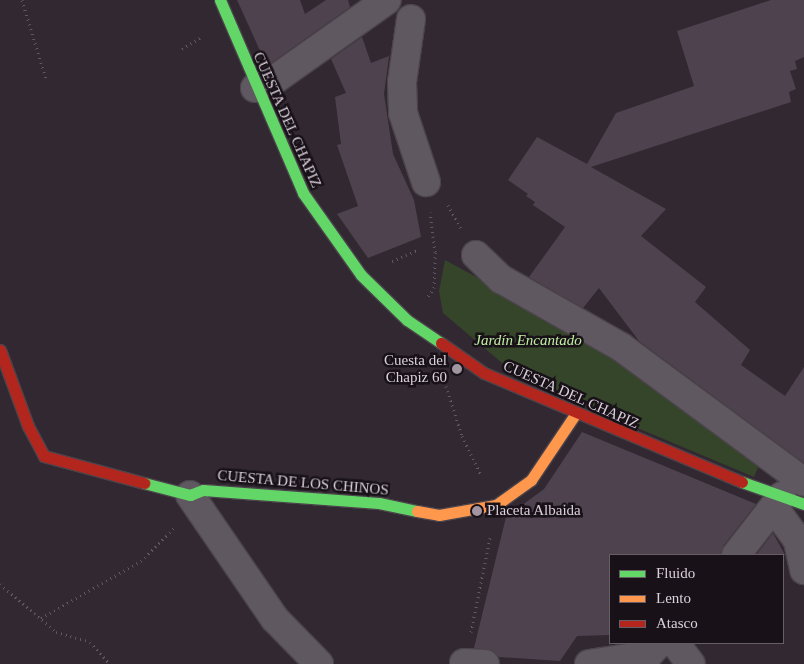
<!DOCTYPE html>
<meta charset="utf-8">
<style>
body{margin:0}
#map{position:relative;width:804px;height:664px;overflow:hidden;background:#312831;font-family:"Times New Roman",serif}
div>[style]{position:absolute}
.green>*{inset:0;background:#35452a}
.building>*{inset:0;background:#4e424f}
.path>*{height:3px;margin-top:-1.5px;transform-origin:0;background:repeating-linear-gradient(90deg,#605960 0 1px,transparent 0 5px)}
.roads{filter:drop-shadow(1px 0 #4b444b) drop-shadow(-1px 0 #4b444b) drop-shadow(0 1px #4b444b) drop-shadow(0 -1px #4b444b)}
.street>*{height:28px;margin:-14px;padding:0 14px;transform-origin:14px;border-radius:14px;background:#5f5860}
.fast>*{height:11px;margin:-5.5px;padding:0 5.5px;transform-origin:5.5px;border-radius:5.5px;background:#63d668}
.slow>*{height:11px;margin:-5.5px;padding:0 5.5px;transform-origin:5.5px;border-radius:5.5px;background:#ff974d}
.jam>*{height:11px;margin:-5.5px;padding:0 5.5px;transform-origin:5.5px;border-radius:5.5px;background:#b3261e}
.dots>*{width:14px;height:14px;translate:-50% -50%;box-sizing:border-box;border:2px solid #181118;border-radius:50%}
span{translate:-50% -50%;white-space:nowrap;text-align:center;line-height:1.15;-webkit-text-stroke:5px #181118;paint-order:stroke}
.street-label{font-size:15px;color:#dbd0db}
.park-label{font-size:15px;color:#bfefa1;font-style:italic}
.poi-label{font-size:15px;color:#dbd0db}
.right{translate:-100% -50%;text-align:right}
.left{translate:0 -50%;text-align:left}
.legend{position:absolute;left:609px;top:554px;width:175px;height:90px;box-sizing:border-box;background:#181118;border:1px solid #665d66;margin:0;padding:6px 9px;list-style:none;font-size:15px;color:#dbd0db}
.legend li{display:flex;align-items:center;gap:10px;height:25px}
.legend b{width:25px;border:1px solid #665d66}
</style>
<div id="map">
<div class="green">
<i style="clip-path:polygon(445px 260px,620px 355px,762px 458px,754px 477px,578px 403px,502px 363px,443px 313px,439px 291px)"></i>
</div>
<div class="building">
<i style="clip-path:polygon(237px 0,300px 0,305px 14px,326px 0,348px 0,350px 7px,267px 66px)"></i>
<i style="clip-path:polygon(771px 0,804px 0,804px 57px,795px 61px,797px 69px,790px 71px,796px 89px,789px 92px,791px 102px,591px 167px,666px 209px,641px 236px,706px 287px,695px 302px,750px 350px,741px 365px,785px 396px,804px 367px,804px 463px,639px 341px,599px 288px,583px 308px,529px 277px,565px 227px,533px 205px,535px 202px,526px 196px,528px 194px,508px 180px,537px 137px,587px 164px,616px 113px,694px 86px,677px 31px)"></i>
<i style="clip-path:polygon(362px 37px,371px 63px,389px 56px,384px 94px,393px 154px,414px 200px,421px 237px,368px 258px,337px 214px,358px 206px,337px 145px,341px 144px,335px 97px,346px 93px,331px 59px)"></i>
<i style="clip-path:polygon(582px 432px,756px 504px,724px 545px,721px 555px,610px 555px,610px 635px,577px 636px,560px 661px,499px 657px,493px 651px,474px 648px,506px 517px,544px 489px)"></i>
<i style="clip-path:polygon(773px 533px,785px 555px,756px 555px)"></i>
</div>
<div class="path">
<i style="left:22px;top:0;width:83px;rotate:73.1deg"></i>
<i style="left:182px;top:49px;width:22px;rotate:-32deg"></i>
<i style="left:448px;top:205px;width:26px;rotate:61deg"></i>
<i style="left:392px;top:261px;width:28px;rotate:-23deg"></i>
<i style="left:428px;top:296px;width:10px;rotate:-53deg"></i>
<i style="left:434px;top:288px;width:36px;rotate:-88deg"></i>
<i style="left:435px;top:252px;width:40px;rotate:-97.1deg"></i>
<i style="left:446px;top:386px;width:52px;rotate:72.3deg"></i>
<i style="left:462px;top:436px;width:43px;rotate:64deg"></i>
<i style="left:0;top:584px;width:74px;rotate:40.6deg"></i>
<i style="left:56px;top:632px;width:35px;rotate:16deg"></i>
<i style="left:90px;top:642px;width:30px;rotate:48deg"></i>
<i style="left:41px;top:618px;width:115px;rotate:-29.7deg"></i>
<i style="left:141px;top:561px;width:47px;rotate:-45deg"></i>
<i style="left:471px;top:632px;width:96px;rotate:-78.6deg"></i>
</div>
<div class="roads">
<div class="street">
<i style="left:411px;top:19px;width:64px;rotate:98.1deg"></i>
<i style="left:402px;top:82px;width:31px;rotate:88deg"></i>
<i style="left:403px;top:113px;width:73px;rotate:71.6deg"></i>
<i style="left:255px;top:88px;width:21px;rotate:-23deg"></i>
<i style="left:274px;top:80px;width:138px;rotate:-35.3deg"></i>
<i style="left:476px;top:255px;width:35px;rotate:44deg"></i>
<i style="left:501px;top:279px;width:138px;rotate:29.5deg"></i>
<i style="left:621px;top:347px;width:227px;rotate:36.4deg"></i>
<i style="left:190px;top:495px;width:150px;rotate:55.6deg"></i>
<i style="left:275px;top:619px;width:63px;rotate:45.6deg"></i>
<i style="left:775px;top:509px;width:39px;rotate:54deg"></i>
<i style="left:798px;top:541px;width:30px;rotate:78deg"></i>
<i style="left:736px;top:555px;width:75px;rotate:-52.1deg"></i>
<i style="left:675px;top:643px;width:26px;rotate:53deg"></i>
<i style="left:464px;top:663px;width:21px;rotate:3deg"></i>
<i style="left:589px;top:664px;width:60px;rotate:-8.7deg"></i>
<i style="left:648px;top:655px;width:16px;rotate:-47deg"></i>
</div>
<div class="fast">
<i style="left:220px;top:0;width:210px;rotate:66.7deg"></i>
<i style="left:303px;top:193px;width:100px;rotate:54.7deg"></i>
<i style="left:361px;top:275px;width:64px;rotate:44.4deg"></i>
<i style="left:407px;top:320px;width:41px;rotate:34.1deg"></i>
<i style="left:742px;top:482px;width:66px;rotate:19.5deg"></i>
<i style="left:144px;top:483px;width:48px;rotate:14.6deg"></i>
<i style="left:190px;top:495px;width:14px;rotate:-21deg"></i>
<i style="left:203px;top:490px;width:176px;rotate:4.2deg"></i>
<i style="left:379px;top:503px;width:39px;rotate:12deg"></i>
</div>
<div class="slow">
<i style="left:417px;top:511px;width:22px;rotate:10deg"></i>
<i style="left:439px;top:515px;width:58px;rotate:-10deg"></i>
<i style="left:496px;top:505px;width:43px;rotate:-35.5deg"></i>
<i style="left:531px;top:480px;width:81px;rotate:-56.1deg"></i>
</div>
<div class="jam">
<i style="left:441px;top:343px;width:52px;rotate:34.9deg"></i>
<i style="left:484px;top:373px;width:280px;rotate:22.9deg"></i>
<i style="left:0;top:350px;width:81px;rotate:69.8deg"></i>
<i style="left:28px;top:426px;width:34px;rotate:62deg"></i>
<i style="left:44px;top:456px;width:104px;rotate:15.1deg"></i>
</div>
</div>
<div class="dots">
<i style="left:457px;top:369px;background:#a095a0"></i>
<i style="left:477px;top:511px;background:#a095a0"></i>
</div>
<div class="street-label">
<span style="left:287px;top:120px;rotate:66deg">CUESTA DEL CHAPIZ</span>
<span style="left:571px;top:395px;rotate:24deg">CUESTA DEL CHAPIZ</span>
<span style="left:303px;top:483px;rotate:5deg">CUESTA DE LOS CHINOS</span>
</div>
<div class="park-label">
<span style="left:528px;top:341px">Jardín Encantado</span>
</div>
<div class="poi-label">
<span class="right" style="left:447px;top:369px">Cuesta del<br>Chapiz 60</span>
<span class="left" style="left:487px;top:511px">Placeta Albaida</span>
</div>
<ul class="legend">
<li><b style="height:6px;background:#63d668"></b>Fluido</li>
<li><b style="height:6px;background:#ff974d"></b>Lento</li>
<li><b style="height:6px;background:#b3261e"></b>Atasco</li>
</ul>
</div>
